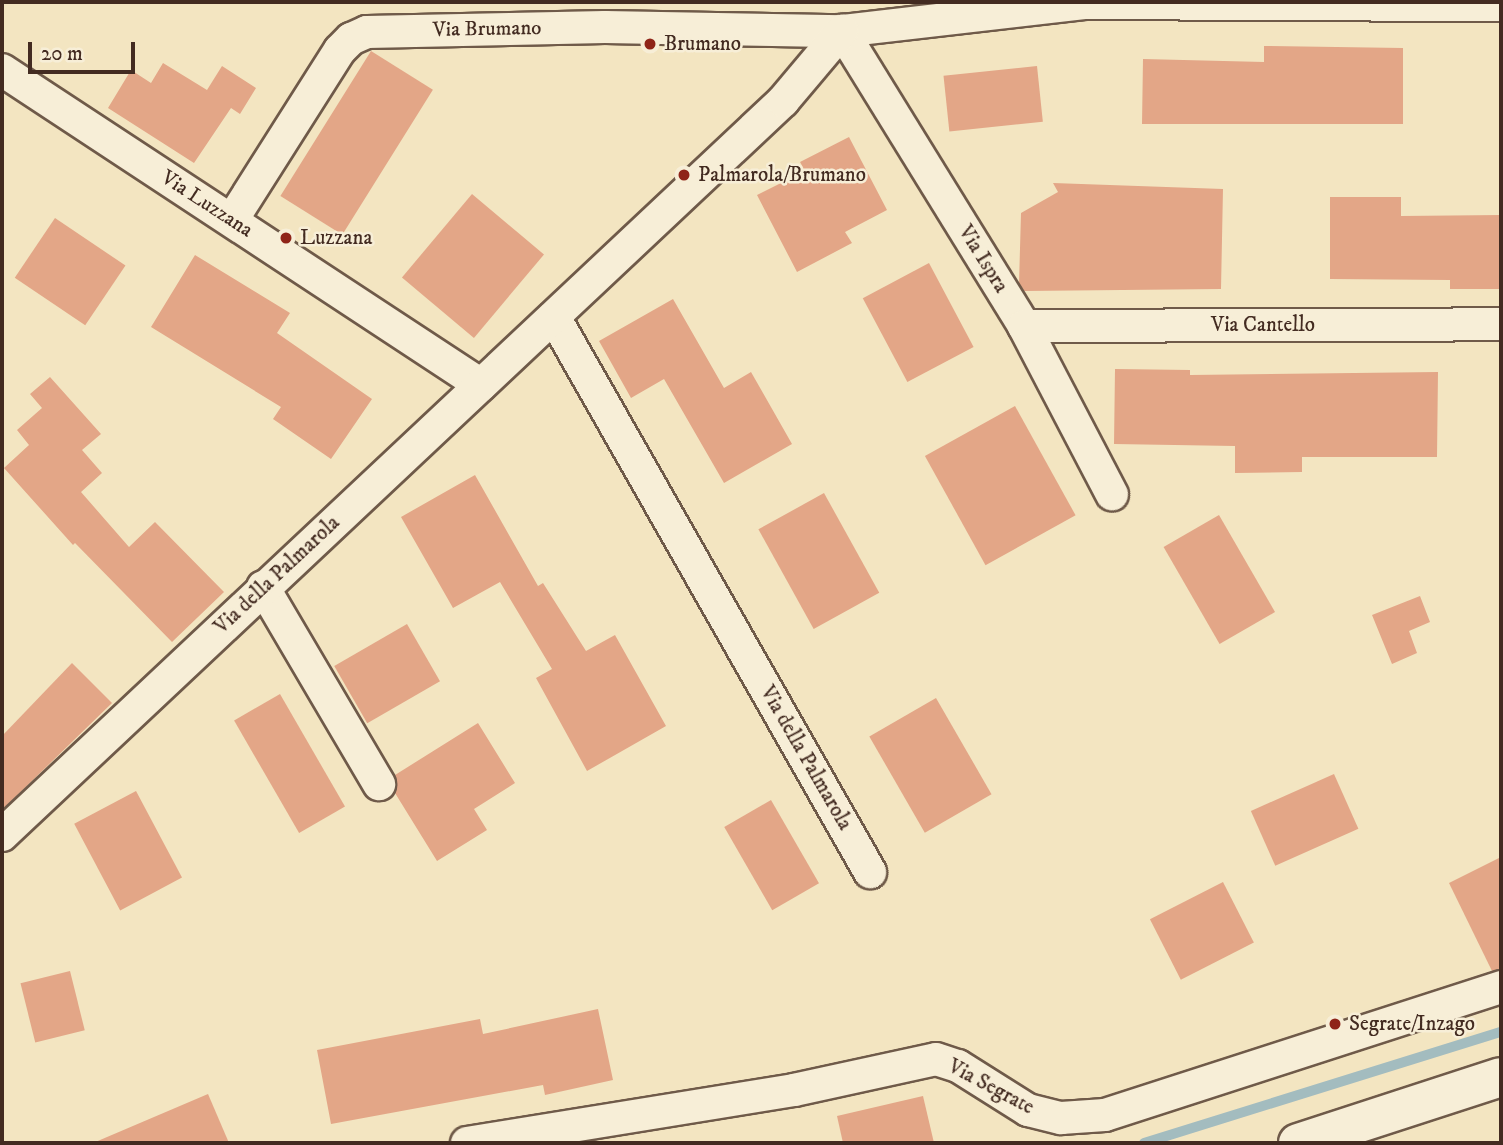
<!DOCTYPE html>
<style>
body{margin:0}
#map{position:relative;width:1503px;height:1145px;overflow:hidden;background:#f3e5c1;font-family:"IM FELL DW Pica",serif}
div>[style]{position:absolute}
.stream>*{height:10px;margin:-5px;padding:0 5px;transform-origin:5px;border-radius:5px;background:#a3bcbf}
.building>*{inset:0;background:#e3a687;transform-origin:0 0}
.roads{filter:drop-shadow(2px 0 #6f5a49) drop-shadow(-2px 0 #6f5a49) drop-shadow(0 2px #6f5a49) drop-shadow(0 -2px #6f5a49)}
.minor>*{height:32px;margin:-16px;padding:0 16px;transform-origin:16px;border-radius:16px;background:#f7eed7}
.tertiary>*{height:38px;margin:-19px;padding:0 19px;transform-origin:19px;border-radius:19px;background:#f7eed7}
.dots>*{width:19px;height:19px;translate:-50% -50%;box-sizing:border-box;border:4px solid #f7eed7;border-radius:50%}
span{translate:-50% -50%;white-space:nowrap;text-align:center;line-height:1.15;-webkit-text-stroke:5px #f7eed7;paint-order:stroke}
.street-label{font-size:21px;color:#432b21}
.poi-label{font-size:21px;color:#432b21}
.left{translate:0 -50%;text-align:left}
.frame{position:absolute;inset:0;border:4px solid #432b21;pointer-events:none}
.scale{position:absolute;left:28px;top:42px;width:107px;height:32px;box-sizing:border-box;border:4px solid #432b21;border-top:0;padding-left:9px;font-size:21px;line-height:24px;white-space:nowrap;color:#432b21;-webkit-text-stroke:5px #f7eed7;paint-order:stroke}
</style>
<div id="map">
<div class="stream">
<i style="left:1144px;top:1143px;width:374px;rotate:-17.3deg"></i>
</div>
<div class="building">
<i style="clip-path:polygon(1264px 46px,1403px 48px,1403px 124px,1142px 124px,1143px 59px,1264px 62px)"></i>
<i style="left:371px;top:51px;width:73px;height:171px;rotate:32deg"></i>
<i style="clip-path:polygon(163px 63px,207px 90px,222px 66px,256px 88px,240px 114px,231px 108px,194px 163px,108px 108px,131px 70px,151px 83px)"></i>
<i style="left:1037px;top:66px;width:56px;height:94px;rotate:84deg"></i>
<i style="clip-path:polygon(849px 137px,887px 210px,845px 232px,852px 243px,797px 272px,757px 195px,805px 171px,800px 162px)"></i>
<i style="clip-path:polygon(1053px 183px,1223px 189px,1221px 289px,1024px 291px,1019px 284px,1021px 213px,1058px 192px)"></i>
<i style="left:472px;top:194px;width:94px;height:109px;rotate:40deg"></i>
<i style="clip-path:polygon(1330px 197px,1401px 197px,1401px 216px,1501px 215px,1501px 289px,1450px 289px,1450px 280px,1330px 279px)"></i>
<i style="left:55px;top:218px;width:85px;height:72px;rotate:34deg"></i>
<i style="clip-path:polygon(195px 255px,290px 313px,277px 333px,372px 399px,331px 459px,273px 419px,281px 407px,151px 327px)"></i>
<i style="left:929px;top:263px;width:95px;height:75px;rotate:62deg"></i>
<i style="clip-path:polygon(673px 299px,724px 388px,751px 372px,792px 444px,724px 483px,664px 379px,631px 398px,599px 341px)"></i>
<i style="clip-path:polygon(1115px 369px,1190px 370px,1190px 375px,1438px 372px,1437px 457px,1302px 457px,1302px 472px,1235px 473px,1235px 446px,1114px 444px)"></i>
<i style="clip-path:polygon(50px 377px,101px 434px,82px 450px,102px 473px,81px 492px,129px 547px,155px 522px,224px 592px,172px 642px,75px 543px,73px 545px,4px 468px,29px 445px,17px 430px,42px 408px,30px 394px)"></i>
<i style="left:1015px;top:406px;width:125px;height:103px;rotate:61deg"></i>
<i style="clip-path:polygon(475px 475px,538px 586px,543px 583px,586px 651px,615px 635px,666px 726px,587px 771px,536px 678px,552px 669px,500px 582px,453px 608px,401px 517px)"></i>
<i style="left:824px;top:493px;width:114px;height:75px;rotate:61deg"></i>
<i style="left:1219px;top:515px;width:112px;height:64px;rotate:60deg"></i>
<i style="clip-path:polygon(1420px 596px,1430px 622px,1409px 631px,1417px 653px,1392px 664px,1372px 615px)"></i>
<i style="left:407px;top:624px;width:66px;height:84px;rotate:60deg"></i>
<i style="clip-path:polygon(72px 663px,112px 703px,2px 810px,2px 736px)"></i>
<i style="left:280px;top:694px;width:130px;height:53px;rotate:60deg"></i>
<i style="left:936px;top:698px;width:111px;height:77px;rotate:60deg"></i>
<i style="clip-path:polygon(478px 723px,515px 783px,474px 809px,487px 830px,437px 861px,395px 793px,395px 775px)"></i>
<i style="left:1334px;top:774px;width:60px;height:91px;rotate:66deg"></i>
<i style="left:136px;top:791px;width:98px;height:70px;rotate:62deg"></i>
<i style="left:771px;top:800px;width:96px;height:54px;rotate:60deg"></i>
<i style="clip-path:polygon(1501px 857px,1501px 969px,1492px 971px,1449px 883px)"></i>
<i style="left:1223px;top:882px;width:68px;height:82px;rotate:63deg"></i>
<i style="left:70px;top:971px;width:61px;height:51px;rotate:76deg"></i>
<i style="clip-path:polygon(598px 1009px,613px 1080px,545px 1095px,543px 1085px,331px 1124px,317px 1050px,480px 1019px,483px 1034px)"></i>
<i style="clip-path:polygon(208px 1094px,229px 1143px,93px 1143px)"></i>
<i style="clip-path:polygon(923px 1096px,934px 1143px,843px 1143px,837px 1116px)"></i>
</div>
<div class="roads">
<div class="minor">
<i style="left:842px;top:31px;width:347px;rotate:58.3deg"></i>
<i style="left:1024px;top:326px;width:190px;rotate:62.4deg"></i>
<i style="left:2px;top:70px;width:573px;rotate:33.33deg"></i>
<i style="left:232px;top:220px;width:201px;rotate:-57.6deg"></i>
<i style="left:340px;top:50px;width:16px;rotate:-45deg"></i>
<i style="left:351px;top:39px;width:17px;rotate:-24deg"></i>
<i style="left:367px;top:32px;width:238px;rotate:-1.2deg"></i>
<i style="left:605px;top:27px;width:237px;rotate:1deg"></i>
<i style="left:842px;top:31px;width:243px;rotate:-6.6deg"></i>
<i style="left:1083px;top:3px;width:418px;rotate:0.3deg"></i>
<i style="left:554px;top:317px;width:639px;rotate:60.34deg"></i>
<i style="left:1024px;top:326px;width:477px;rotate:-0.2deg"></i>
<i style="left:263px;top:587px;width:229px;rotate:59.5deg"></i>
<i style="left:2px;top:835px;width:1072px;rotate:-43.22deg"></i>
<i style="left:783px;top:101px;width:92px;rotate:-49.9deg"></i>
<i style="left:467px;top:1143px;width:331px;rotate:-9.2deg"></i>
<i style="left:794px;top:1090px;width:145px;rotate:-12.3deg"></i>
<i style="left:936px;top:1059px;width:23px;rotate:18deg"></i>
<i style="left:958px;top:1066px;width:83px;rotate:32.2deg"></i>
<i style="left:1028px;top:1110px;width:34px;rotate:14deg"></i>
<i style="left:1061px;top:1118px;width:44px;rotate:-3.9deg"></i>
<i style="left:1105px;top:1115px;width:416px;rotate:-17.9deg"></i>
</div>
<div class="tertiary">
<i style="left:1298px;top:1143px;width:213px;rotate:-18deg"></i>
</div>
</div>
<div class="dots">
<i style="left:650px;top:44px;background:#8f2418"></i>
<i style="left:684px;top:175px;background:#8f2418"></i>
<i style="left:286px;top:238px;background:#8f2418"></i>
<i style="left:1335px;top:1024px;background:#8f2418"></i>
</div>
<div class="street-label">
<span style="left:487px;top:29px;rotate:-1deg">Via Brumano</span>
<span style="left:207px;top:204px;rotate:33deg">Via Luzzana</span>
<span style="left:983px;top:259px;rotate:58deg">Via Ispra</span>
<span style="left:1263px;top:325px">Via Cantello</span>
<span style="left:277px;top:575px;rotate:-43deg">Via della Palmarola</span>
<span style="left:806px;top:758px;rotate:60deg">Via della Palmarola</span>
<span style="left:991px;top:1087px;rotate:28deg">Via Segrate</span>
</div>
<div class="poi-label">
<span class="left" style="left:664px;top:44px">Brumano</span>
<span class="left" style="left:698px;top:175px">Palmarola/Brumano</span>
<span class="left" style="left:300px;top:238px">Luzzana</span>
<span class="left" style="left:1349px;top:1024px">Segrate/Inzago</span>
</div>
<div class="frame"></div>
<div class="scale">20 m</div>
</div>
